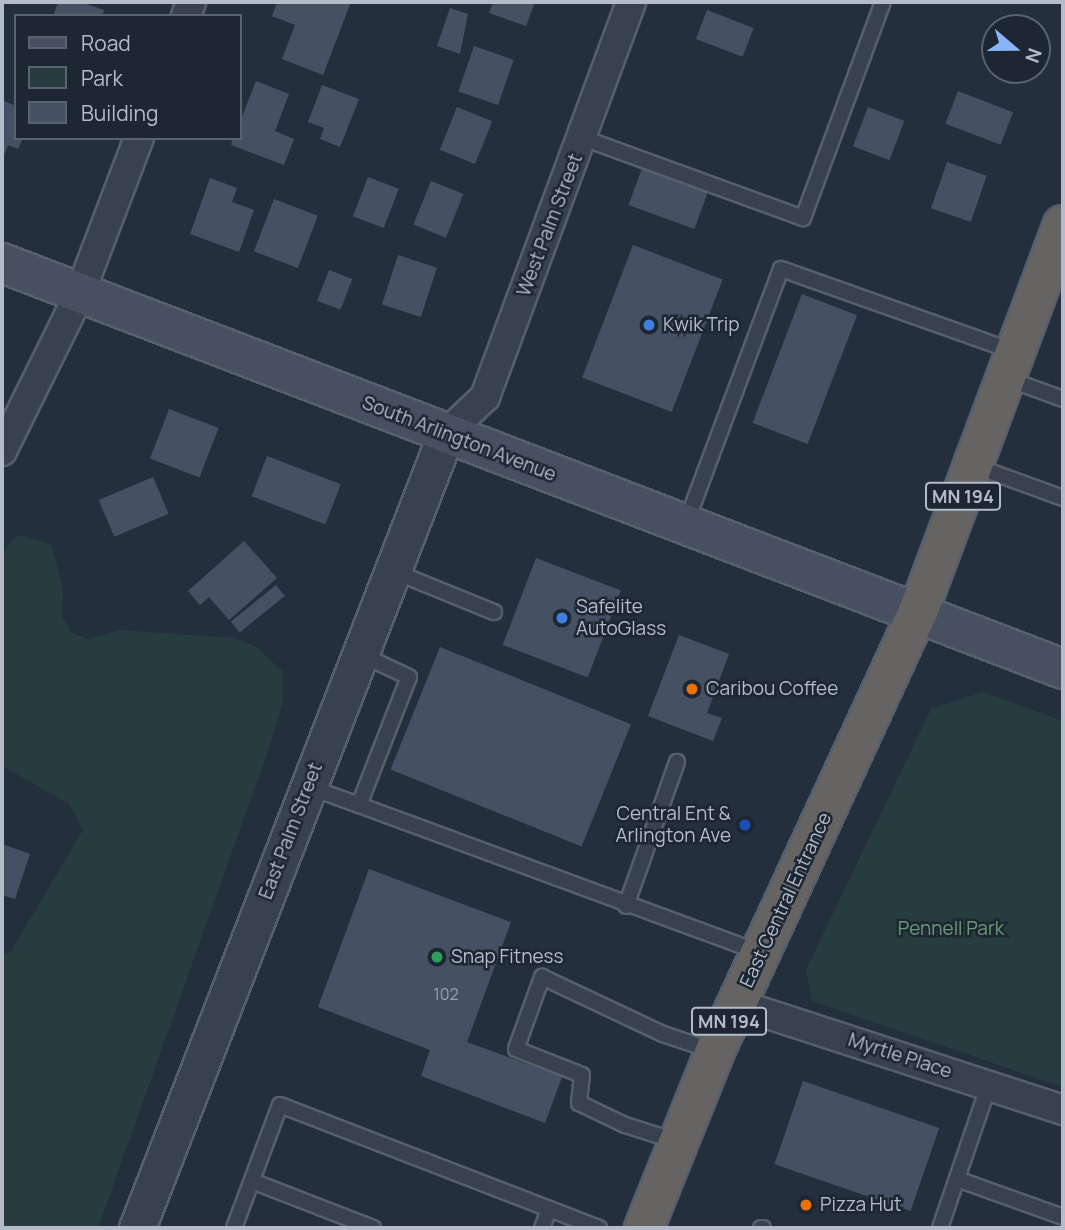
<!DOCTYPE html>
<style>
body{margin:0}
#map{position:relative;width:1065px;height:1230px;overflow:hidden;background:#242f3e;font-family:Manrope,sans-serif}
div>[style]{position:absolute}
.green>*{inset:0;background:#263c3f}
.building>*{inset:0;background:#455162;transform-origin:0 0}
.roads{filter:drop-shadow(2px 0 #565f6c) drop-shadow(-2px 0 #565f6c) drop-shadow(0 2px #565f6c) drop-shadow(0 -2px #565f6c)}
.service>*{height:14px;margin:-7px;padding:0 7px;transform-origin:7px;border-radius:7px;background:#38414e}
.minor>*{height:28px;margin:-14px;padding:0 14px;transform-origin:14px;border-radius:14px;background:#38414e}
.tertiary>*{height:35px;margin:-17.5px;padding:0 17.5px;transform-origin:17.5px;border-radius:17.5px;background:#38414e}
.secondary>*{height:38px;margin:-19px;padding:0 19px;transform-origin:19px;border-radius:19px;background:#465061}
.trunk>*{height:38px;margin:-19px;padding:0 19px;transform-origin:19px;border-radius:19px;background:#656462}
.dots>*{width:19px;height:19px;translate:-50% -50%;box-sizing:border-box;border:4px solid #1d2633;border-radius:50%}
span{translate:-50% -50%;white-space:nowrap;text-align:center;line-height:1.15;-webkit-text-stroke:5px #1d2633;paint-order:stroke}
.number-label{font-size:16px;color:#98a1af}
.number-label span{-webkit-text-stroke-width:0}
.shield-label span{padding:2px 5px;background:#1d2633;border:2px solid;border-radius:5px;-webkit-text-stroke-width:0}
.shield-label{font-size:18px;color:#b4bcc9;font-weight:700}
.street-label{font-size:19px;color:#b4bcc9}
.poi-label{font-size:19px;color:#b4bcc9}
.left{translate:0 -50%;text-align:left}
.right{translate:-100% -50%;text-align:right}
.park-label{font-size:19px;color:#6b9a76}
.frame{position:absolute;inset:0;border:4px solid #b4bcc9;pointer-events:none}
.legend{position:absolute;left:14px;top:14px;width:228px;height:126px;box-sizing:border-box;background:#1d2633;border:2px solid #59626f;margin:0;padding:9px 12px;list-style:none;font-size:21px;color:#b4bcc9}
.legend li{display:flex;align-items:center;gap:14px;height:35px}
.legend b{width:35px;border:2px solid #59626f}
.north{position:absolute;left:981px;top:14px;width:70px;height:70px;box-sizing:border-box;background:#1d2633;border:2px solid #59626f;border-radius:50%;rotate:110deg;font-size:19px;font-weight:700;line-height:28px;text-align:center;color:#b4bcc9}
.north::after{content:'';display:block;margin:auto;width:24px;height:32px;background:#8ab4f8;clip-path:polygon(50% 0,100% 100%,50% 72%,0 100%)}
</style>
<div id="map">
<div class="green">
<i style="clip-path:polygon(17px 535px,51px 544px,63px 589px,62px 617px,72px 633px,88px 639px,120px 630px,233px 638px,257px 647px,283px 672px,283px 702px,268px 751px,98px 1228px,2px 1228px,2px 956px,11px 951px,83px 830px,69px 804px,2px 766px,2px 552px)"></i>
<i style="clip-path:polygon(983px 692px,1063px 721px,1063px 1087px,812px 1001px,806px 970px,931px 709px)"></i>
</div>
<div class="building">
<i style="clip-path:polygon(58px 2px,81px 2px,104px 10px,102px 16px,53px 16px)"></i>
<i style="clip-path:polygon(277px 2px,351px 2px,323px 75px,282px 59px,295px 25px,272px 16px)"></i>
<i style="clip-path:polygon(493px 2px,535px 2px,526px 26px,489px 13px)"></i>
<i style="clip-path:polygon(450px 8px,468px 14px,460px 54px,437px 46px)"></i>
<i style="left:707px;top:10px;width:50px;height:31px;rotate:21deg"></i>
<i style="left:474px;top:46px;width:42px;height:48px;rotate:19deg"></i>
<i style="clip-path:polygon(256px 81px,289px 94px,275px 131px,294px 139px,284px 165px,231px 145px,233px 138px,240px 138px,240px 122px)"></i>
<i style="clip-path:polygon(322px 85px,359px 99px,340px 147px,320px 139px,324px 128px,308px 122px)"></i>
<i style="left:958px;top:91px;width:59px;height:35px;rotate:21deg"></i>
<i style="clip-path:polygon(2px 100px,16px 106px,16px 138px,23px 138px,18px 149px,8px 145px,2px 161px)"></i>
<i style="left:457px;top:107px;width:38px;height:46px;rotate:22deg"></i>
<i style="left:868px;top:107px;width:39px;height:42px;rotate:21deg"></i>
<i style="left:645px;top:160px;width:70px;height:48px;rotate:20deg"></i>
<i style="left:947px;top:162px;width:42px;height:49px;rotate:19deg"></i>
<i style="left:368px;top:177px;width:33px;height:42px;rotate:21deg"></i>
<i style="clip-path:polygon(210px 178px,237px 188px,232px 202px,254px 210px,239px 252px,190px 234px)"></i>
<i style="left:431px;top:181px;width:35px;height:47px;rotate:22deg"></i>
<i style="left:274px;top:199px;width:47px;height:56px;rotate:21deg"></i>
<i style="left:633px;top:245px;width:96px;height:142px;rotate:21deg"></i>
<i style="left:398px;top:255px;width:41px;height:52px;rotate:18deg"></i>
<i style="left:329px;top:270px;width:25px;height:33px;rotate:21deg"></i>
<i style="left:802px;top:294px;width:59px;height:138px;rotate:21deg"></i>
<i style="left:169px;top:409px;width:53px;height:53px;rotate:21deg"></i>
<i style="left:267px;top:456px;width:79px;height:43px;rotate:21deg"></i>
<i style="left:153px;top:477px;width:40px;height:59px;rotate:67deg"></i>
<i style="clip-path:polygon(244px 541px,277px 578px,229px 620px,209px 597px,200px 605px,188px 591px)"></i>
<i style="left:536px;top:558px;width:91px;height:93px;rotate:21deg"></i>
<i style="left:276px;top:585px;width:14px;height:58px;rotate:51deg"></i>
<i style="clip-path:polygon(679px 635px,729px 654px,707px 713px,722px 718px,713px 741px,648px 716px)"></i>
<i style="left:440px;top:647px;width:206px;height:132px;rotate:22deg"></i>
<i style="clip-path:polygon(2px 844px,30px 854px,15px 899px,2px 895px)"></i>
<i style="clip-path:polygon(369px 869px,511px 922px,467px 1042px,562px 1077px,545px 1123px,421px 1076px,430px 1050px,318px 1007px)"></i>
<i style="left:803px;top:1081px;width:144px;height:88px;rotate:19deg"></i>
</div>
<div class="roads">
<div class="service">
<i style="left:583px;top:138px;width:234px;rotate:20deg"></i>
<i style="left:803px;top:218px;width:230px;rotate:-69.7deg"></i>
<i style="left:1008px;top:379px;width:59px;rotate:20deg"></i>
<i style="left:975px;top:466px;width:94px;rotate:20deg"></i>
<i style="left:686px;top:523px;width:271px;rotate:-69.5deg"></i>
<i style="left:781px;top:269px;width:248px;rotate:19.5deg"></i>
<i style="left:393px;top:571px;width:109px;rotate:22.1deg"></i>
<i style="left:309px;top:787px;width:53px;rotate:19.8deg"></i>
<i style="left:359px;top:805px;width:137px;rotate:-68.7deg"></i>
<i style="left:409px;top:677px;width:54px;rotate:-154.9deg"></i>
<i style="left:359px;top:805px;width:425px;rotate:20.2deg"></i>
<i style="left:626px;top:906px;width:153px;rotate:-70.5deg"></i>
<i style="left:679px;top:1142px;width:57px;rotate:-162.5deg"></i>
<i style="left:625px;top:1125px;width:51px;rotate:-154.4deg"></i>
<i style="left:579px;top:1103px;width:28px;rotate:-84deg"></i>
<i style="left:582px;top:1075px;width:71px;rotate:-158.5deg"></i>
<i style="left:516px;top:1049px;width:77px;rotate:-70.1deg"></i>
<i style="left:542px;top:977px;width:134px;rotate:25.2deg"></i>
<i style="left:663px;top:1034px;width:54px;rotate:18.4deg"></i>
<i style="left:957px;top:1179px;width:113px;rotate:19.7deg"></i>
<i style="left:252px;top:1181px;width:130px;rotate:21.2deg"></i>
<i style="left:234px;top:1228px;width:131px;rotate:-69.5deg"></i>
<i style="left:280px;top:1105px;width:342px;rotate:21.1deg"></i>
<i style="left:542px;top:1228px;width:19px;rotate:-69deg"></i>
<i style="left:761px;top:1228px;width:2px"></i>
<i style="left:940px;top:1228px;width:151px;rotate:-71.1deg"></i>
</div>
<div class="minor">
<i style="left:186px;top:16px;width:15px;rotate:-70deg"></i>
<i style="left:446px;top:434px;width:54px;rotate:-43.5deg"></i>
<i style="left:485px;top:397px;width:421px;rotate:-69.7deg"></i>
<i style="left:2px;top:451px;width:176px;rotate:-63.7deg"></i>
<i style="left:80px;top:293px;width:166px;rotate:-69.2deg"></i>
<i style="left:737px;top:1004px;width:343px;rotate:18deg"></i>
</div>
<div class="tertiary">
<i style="left:137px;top:1228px;width:852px;rotate:-68.74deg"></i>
</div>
<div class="secondary">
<i style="left:2px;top:263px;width:1136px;rotate:20.94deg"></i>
</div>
<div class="trunk">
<i style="left:644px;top:1228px;width:191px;rotate:-68.1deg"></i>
<i style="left:715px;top:1051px;width:484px;rotate:-65.2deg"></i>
<i style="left:918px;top:612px;width:413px;rotate:-69.5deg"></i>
</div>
</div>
<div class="dots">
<i style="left:649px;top:325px;background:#3f7fe0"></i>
<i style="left:562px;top:618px;background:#3f7fe0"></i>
<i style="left:692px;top:689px;background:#e8710a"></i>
<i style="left:745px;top:825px;background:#1a4fb4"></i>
<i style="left:437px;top:957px;background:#2e9e5b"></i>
<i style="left:806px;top:1205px;background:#e8710a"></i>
</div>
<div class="number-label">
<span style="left:446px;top:994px">102</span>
</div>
<div class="shield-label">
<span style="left:963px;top:496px">MN 194</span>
<span style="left:729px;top:1021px">MN 194</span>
</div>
<div class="street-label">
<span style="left:550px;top:225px;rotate:-69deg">West Palm Street</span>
<span style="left:459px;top:439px;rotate:21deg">South Arlington Avenue</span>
<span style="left:291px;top:831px;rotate:-69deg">East Palm Street</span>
<span style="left:786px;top:900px;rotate:-65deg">East Central Entrance</span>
<span style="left:900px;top:1056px;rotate:18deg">Myrtle Place</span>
</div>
<div class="poi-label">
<span class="left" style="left:663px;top:325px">Kwik Trip</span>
<span class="left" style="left:576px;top:618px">Safelite<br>AutoGlass</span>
<span class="left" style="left:706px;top:689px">Caribou Coffee</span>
<span class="right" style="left:731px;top:825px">Central Ent &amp;<br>Arlington Ave</span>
<span class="left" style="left:451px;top:957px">Snap Fitness</span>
<span class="left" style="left:820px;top:1205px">Pizza Hut</span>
</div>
<div class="park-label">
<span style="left:951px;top:929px">Pennell Park</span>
</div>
<div class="frame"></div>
<ul class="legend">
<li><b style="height:9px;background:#465061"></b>Road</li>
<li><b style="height:19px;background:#263c3f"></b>Park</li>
<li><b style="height:19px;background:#455162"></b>Building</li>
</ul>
<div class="north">N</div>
</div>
